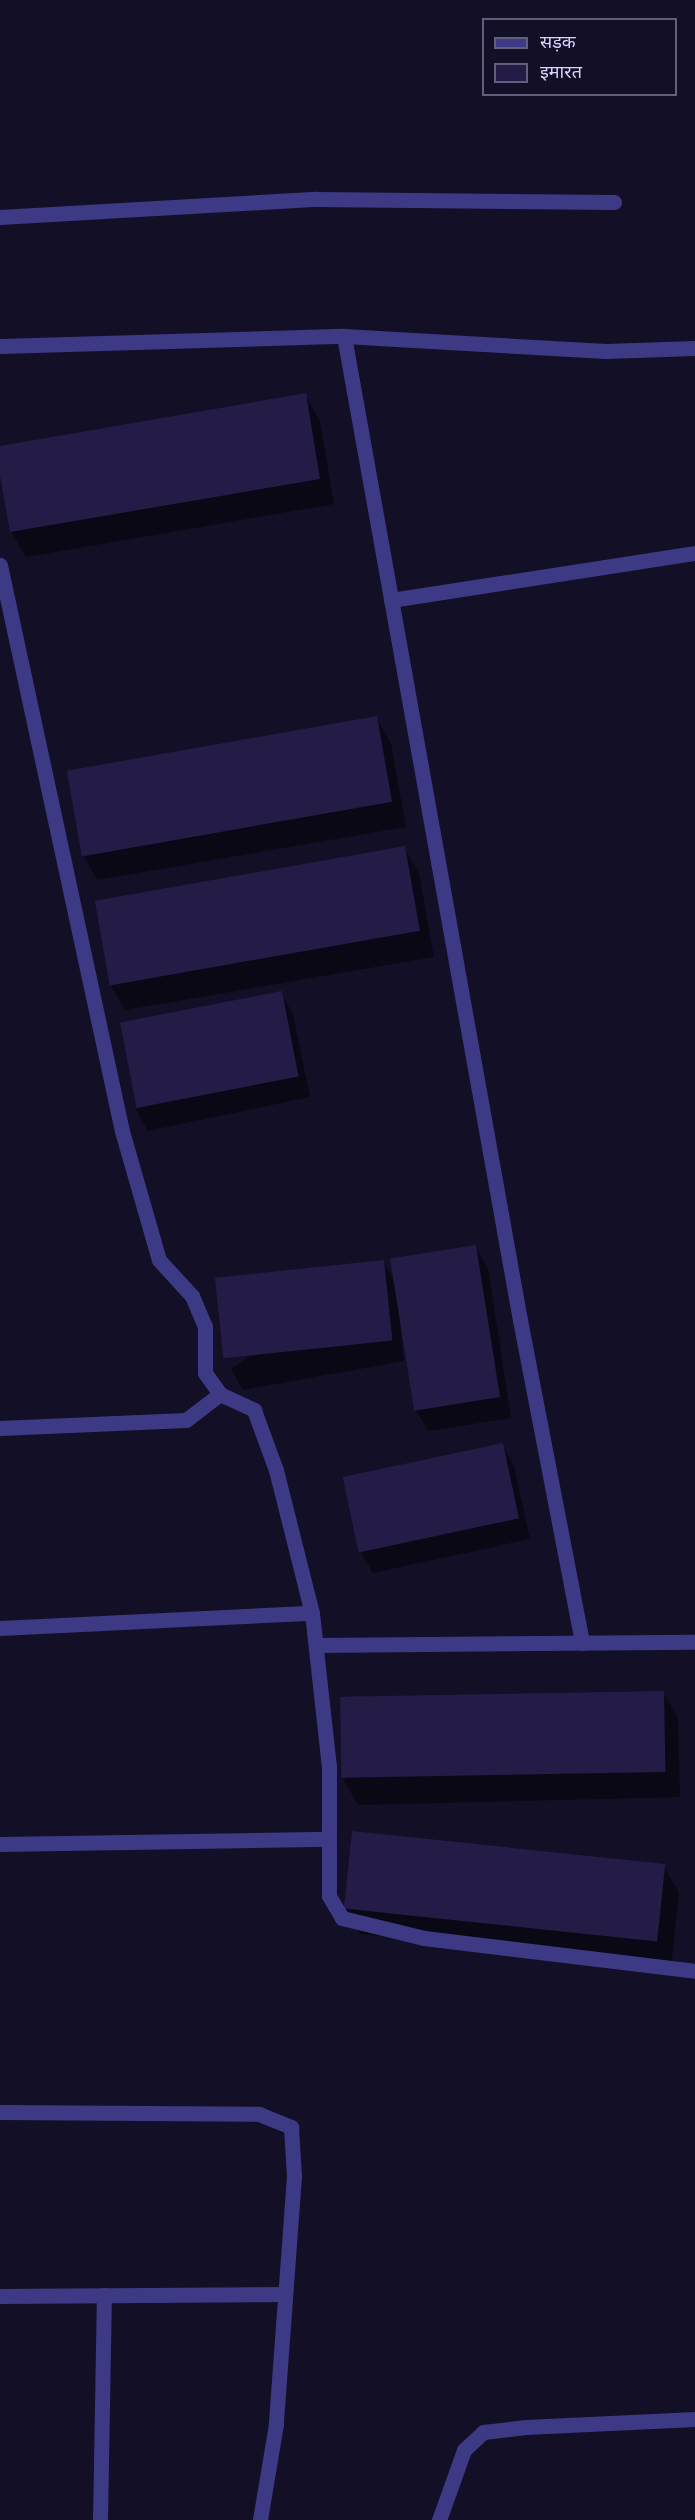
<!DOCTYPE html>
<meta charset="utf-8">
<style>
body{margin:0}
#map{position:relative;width:695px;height:2520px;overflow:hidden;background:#130f26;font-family:"Public Sans","Noto Sans Devanagari",sans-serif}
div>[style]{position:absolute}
.shadow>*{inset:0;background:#0007}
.building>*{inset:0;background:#241b47;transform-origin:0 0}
.street>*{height:15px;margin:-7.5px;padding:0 7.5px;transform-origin:7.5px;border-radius:7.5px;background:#3d3a85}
span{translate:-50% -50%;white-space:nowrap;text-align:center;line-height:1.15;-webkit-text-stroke:6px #130f26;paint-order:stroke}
.legend{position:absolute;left:482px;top:18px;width:195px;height:78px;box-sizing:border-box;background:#130f26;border:2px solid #625e7d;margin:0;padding:8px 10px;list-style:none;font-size:18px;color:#d9d4ff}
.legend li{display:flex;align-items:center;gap:12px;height:30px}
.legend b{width:30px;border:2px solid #625e7d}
</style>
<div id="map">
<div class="shadow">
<i style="clip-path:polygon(305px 395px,320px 421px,334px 504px,26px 557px,11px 532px,0 468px,0 447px)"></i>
<i style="clip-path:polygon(376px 718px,391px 743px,406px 827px,97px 880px,83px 854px)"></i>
<i style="clip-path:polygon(404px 848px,419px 873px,434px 957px,125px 1010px,110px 984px)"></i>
<i style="clip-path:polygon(281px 993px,293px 1014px,310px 1097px,148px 1131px,136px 1110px)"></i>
<i style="clip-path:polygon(475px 1246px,488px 1268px,511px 1418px,428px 1431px,416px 1410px,402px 1324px,400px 1324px,404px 1361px,243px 1390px,231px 1369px,383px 1262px,396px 1284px)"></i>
<i style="clip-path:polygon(502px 1444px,514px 1466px,530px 1539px,373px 1573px,361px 1552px)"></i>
<i style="clip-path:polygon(663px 1692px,678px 1718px,680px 1797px,358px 1805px,343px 1779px)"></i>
<i style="clip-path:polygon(664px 1867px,679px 1892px,671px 1968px,360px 1934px,345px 1908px)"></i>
</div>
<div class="building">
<i style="clip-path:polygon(306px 393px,320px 479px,10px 532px,0 476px,0 446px)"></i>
<i style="left:377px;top:716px;width:87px;height:315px;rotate:80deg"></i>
<i style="left:405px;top:846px;width:86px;height:315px;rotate:80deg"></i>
<i style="left:282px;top:991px;width:87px;height:165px;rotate:79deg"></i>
<i style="left:476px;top:1245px;width:154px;height:87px;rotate:81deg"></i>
<i style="left:384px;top:1260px;width:81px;height:170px;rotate:84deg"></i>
<i style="left:503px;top:1443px;width:77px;height:164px;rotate:78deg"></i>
<i style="left:664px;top:1691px;width:81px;height:324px;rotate:89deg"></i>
<i style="left:352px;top:1831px;width:315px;height:78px;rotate:6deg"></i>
</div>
<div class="street">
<i style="left:0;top:217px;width:317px;rotate:-3.3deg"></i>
<i style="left:316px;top:199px;width:298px;rotate:0.6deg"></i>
<i style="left:344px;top:336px;width:1000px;rotate:79.86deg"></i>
<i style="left:520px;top:1320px;width:329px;rotate:79.1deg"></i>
<i style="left:0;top:346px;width:344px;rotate:-1.7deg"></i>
<i style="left:344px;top:336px;width:262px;rotate:3.3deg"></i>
<i style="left:606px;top:351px;width:89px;rotate:-1.9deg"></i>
<i style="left:0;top:565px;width:579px;rotate:77.84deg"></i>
<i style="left:122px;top:1131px;width:134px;rotate:74deg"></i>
<i style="left:159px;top:1260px;width:49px;rotate:47.5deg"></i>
<i style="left:192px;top:1296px;width:33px;rotate:67deg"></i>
<i style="left:205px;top:1326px;width:47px;rotate:90deg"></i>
<i style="left:205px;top:1373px;width:26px;rotate:54deg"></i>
<i style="left:220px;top:1394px;width:38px;rotate:25deg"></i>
<i style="left:254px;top:1410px;width:64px;rotate:69.9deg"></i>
<i style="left:276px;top:1470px;width:147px;rotate:75.9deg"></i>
<i style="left:312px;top:1613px;width:154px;rotate:83.7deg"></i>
<i style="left:329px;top:1766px;width:130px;rotate:90deg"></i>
<i style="left:329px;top:1896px;width:26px;rotate:59deg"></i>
<i style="left:342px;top:1918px;width:84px;rotate:13.7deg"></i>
<i style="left:424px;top:1938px;width:273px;rotate:6.9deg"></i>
<i style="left:391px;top:600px;width:308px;rotate:-8.8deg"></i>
<i style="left:0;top:1428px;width:186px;rotate:-2.5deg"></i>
<i style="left:186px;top:1420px;width:43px;rotate:-37.4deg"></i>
<i style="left:0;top:1628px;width:312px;rotate:-2.8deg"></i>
<i style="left:316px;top:1645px;width:379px;rotate:-0.5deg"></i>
<i style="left:0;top:1844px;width:329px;rotate:-0.9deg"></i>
<i style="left:0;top:2112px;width:259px;rotate:0.4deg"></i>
<i style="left:259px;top:2114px;width:35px;rotate:22deg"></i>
<i style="left:291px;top:2127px;width:49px;rotate:86.5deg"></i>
<i style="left:294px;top:2176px;width:249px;rotate:94.2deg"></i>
<i style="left:276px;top:2424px;width:97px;rotate:99.5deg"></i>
<i style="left:0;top:2296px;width:285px;rotate:-0.4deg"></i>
<i style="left:100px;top:2520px;width:225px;rotate:-89deg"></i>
<i style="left:439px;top:2520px;width:74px;rotate:-70.3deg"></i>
<i style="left:464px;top:2450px;width:26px;rotate:-43deg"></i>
<i style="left:483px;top:2432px;width:43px;rotate:-6.6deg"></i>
<i style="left:526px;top:2427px;width:169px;rotate:-2.7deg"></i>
</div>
<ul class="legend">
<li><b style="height:8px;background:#3d3a85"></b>सड़क</li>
<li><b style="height:16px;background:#241b47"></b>इमारत</li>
</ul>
</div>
